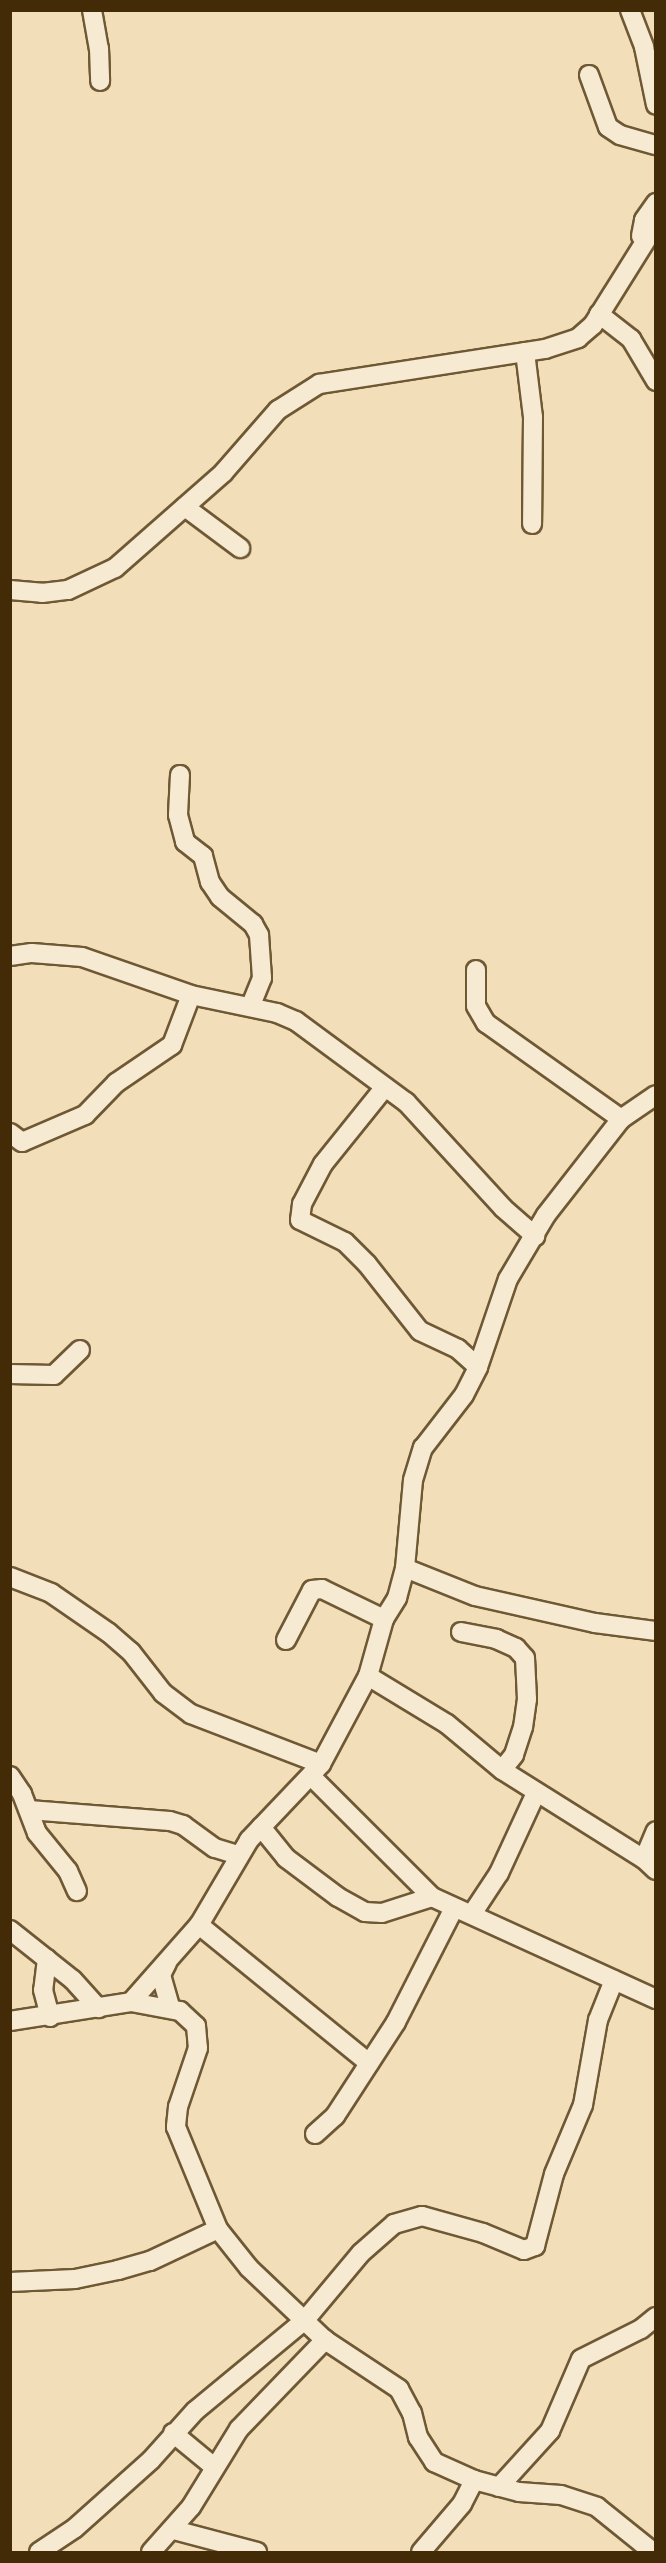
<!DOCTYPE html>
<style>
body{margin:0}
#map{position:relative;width:666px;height:2563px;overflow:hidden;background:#f2deb9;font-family:"Sorts Mill Goudy",serif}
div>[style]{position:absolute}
.roads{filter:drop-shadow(2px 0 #6f5834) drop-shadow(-2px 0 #6f5834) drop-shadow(0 2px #6f5834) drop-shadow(0 -2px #6f5834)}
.minor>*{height:18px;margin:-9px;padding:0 9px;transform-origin:9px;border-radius:9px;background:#f7ead2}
span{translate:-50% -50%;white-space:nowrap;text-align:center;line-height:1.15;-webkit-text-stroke:4.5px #f7ead2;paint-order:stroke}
.frame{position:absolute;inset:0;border:12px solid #432b07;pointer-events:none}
</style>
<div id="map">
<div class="roads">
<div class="minor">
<i style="left:92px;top:10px;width:39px;rotate:80deg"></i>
<i style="left:99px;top:48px;width:33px;rotate:88deg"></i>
<i style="left:630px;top:10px;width:40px;rotate:69deg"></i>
<i style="left:644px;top:47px;width:59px;rotate:78.3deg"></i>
<i style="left:589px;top:75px;width:55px;rotate:69.9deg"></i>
<i style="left:608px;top:127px;width:14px;rotate:34deg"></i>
<i style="left:620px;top:135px;width:37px;rotate:16deg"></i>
<i style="left:641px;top:236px;width:16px;rotate:-79deg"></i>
<i style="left:644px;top:220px;width:21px;rotate:-55deg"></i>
<i style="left:599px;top:314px;width:41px;rotate:38deg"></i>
<i style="left:631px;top:339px;width:49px;rotate:59.2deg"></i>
<i style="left:525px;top:352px;width:65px;rotate:83deg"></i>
<i style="left:533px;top:417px;width:107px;rotate:90.5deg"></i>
<i style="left:185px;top:507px;width:69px;rotate:36.7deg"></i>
<i style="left:10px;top:590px;width:32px;rotate:5deg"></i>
<i style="left:42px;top:593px;width:26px;rotate:-7deg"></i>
<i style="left:68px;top:590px;width:52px;rotate:-25.1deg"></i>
<i style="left:115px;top:568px;width:144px;rotate:-41.3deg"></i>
<i style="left:223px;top:473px;width:84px;rotate:-48.9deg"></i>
<i style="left:278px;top:410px;width:49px;rotate:-32.4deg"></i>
<i style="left:319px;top:384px;width:229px;rotate:-8.8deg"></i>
<i style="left:545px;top:349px;width:35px;rotate:-18deg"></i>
<i style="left:578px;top:338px;width:20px;rotate:-41deg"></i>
<i style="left:593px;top:325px;width:119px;rotate:-58deg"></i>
<i style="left:180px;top:775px;width:40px;rotate:92.9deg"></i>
<i style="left:178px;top:815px;width:28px;rotate:75deg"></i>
<i style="left:185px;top:842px;width:23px;rotate:38deg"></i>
<i style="left:203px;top:856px;width:27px;rotate:75deg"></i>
<i style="left:210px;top:882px;width:18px;rotate:56deg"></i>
<i style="left:220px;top:897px;width:43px;rotate:39.3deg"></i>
<i style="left:253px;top:924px;width:13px;rotate:61deg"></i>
<i style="left:259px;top:935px;width:43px;rotate:86deg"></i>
<i style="left:262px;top:978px;width:31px;rotate:112deg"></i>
<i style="left:10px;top:956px;width:22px;rotate:-8deg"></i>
<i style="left:32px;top:953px;width:50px;rotate:4.6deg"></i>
<i style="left:82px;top:957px;width:115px;rotate:19.2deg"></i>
<i style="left:191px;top:995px;width:88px;rotate:11.8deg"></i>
<i style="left:277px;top:1013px;width:21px;rotate:23deg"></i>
<i style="left:296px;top:1021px;width:137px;rotate:36.4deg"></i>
<i style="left:406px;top:1102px;width:144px;rotate:47.5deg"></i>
<i style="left:503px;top:1208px;width:43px;rotate:41.2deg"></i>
<i style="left:476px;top:970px;width:36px;rotate:90deg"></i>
<i style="left:476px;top:1006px;width:20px;rotate:60deg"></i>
<i style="left:486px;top:1023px;width:166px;rotate:35.4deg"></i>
<i style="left:385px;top:1087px;width:99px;rotate:128.8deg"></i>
<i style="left:323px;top:1164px;width:45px;rotate:117.7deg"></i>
<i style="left:302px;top:1204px;width:16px;rotate:97deg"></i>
<i style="left:300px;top:1220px;width:50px;rotate:26.1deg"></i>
<i style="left:345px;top:1242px;width:31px;rotate:45deg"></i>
<i style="left:367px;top:1264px;width:85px;rotate:51.7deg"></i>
<i style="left:420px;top:1331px;width:42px;rotate:25.3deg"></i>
<i style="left:458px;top:1349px;width:27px;rotate:42deg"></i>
<i style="left:10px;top:1133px;width:15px;rotate:37deg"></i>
<i style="left:22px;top:1142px;width:69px;rotate:-23.2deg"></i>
<i style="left:85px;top:1115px;width:45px;rotate:-45.9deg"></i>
<i style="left:116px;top:1083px;width:68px;rotate:-34.2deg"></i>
<i style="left:172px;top:1045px;width:53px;rotate:-69.2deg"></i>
<i style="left:10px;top:1374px;width:44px;rotate:1.3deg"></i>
<i style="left:54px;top:1375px;width:36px;rotate:-44deg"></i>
<i style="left:405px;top:1568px;width:75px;rotate:21.8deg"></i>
<i style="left:475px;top:1596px;width:123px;rotate:12.7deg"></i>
<i style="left:595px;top:1623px;width:62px;rotate:7.5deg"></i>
<i style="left:10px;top:1577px;width:44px;rotate:21.3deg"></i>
<i style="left:51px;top:1593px;width:70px;rotate:34.6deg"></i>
<i style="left:109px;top:1633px;width:29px;rotate:41deg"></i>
<i style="left:131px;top:1652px;width:52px;rotate:52deg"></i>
<i style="left:163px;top:1693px;width:35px;rotate:37deg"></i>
<i style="left:191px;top:1714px;width:139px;rotate:21deg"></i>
<i style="left:461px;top:1632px;width:36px;rotate:11deg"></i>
<i style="left:496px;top:1639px;width:22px;rotate:24deg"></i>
<i style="left:516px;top:1648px;width:13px;rotate:48deg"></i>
<i style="left:525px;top:1658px;width:41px;rotate:87.2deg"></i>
<i style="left:527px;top:1699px;width:28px;rotate:98deg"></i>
<i style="left:523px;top:1727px;width:29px;rotate:108deg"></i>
<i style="left:514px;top:1755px;width:19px;rotate:129deg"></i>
<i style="left:286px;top:1640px;width:56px;rotate:-62.5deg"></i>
<i style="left:312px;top:1590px;width:10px;rotate:-6deg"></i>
<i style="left:322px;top:1589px;width:69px;rotate:25.8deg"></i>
<i style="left:368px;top:1676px;width:92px;rotate:31.3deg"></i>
<i style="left:447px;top:1724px;width:72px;rotate:39.9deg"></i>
<i style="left:502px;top:1770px;width:168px;rotate:32.1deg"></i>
<i style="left:644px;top:1859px;width:16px;rotate:43deg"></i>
<i style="left:10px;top:1776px;width:22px;rotate:56deg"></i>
<i style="left:22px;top:1794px;width:42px;rotate:69deg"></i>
<i style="left:37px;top:1833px;width:49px;rotate:50.8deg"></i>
<i style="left:68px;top:1871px;width:22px;rotate:66deg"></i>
<i style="left:312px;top:1777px;width:170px;rotate:45deg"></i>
<i style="left:432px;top:1897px;width:246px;rotate:24.5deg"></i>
<i style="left:29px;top:1810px;width:141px;rotate:4.5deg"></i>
<i style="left:170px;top:1821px;width:14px;rotate:17deg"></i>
<i style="left:183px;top:1825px;width:39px;rotate:36deg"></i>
<i style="left:215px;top:1848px;width:24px;rotate:17deg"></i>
<i style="left:261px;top:1827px;width:40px;rotate:51deg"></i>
<i style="left:286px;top:1858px;width:65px;rotate:36.9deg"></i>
<i style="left:338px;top:1897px;width:31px;rotate:29deg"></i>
<i style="left:365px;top:1912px;width:17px;rotate:3deg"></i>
<i style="left:382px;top:1913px;width:52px;rotate:-17.7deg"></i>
<i style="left:644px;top:1859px;width:30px;rotate:-67deg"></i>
<i style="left:472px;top:1914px;width:49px;rotate:-56.6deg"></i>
<i style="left:499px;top:1873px;width:88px;rotate:-65.2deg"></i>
<i style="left:199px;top:1925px;width:219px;rotate:39.1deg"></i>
<i style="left:10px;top:1930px;width:80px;rotate:38.4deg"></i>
<i style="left:73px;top:1980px;width:38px;rotate:48deg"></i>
<i style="left:47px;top:1959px;width:31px;rotate:97deg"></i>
<i style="left:43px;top:1990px;width:28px;rotate:75deg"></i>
<i style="left:167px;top:1963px;width:13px;rotate:117deg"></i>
<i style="left:161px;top:1975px;width:33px;rotate:74deg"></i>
<i style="left:131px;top:2002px;width:103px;rotate:-48.6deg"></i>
<i style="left:199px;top:1925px;width:99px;rotate:-59.5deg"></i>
<i style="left:249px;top:1840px;width:105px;rotate:-46.5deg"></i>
<i style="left:321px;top:1764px;width:100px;rotate:-61.9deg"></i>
<i style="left:368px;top:1676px;width:59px;rotate:-74.3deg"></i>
<i style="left:384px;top:1619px;width:25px;rotate:-58deg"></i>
<i style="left:397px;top:1598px;width:31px;rotate:-75deg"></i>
<i style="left:405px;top:1568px;width:88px;rotate:-84.8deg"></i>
<i style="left:413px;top:1480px;width:34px;rotate:-73deg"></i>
<i style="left:423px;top:1448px;width:67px;rotate:-52.3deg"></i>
<i style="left:464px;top:1395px;width:31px;rotate:-63deg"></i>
<i style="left:478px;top:1367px;width:93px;rotate:-71.2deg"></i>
<i style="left:508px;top:1279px;width:74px;rotate:-59.3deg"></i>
<i style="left:546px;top:1215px;width:122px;rotate:-52deg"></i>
<i style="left:621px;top:1119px;width:42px;rotate:-34.4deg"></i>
<i style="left:10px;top:2021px;width:122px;rotate:-8.9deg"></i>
<i style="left:131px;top:2002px;width:50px;rotate:10.4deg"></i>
<i style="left:180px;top:2011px;width:22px;rotate:43deg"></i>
<i style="left:196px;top:2026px;width:22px;rotate:85deg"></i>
<i style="left:198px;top:2048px;width:62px;rotate:108.7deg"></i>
<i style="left:178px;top:2107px;width:20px;rotate:96deg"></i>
<i style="left:176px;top:2127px;width:110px;rotate:67.6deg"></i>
<i style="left:218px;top:2229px;width:50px;rotate:51.5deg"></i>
<i style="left:249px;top:2268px;width:105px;rotate:43.5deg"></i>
<i style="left:325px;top:2340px;width:89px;rotate:33.5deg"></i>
<i style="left:399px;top:2389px;width:27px;rotate:62deg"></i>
<i style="left:412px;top:2413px;width:25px;rotate:76deg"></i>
<i style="left:418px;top:2437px;width:30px;rotate:57deg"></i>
<i style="left:434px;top:2462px;width:44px;rotate:24.2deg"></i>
<i style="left:474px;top:2480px;width:47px;rotate:14.9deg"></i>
<i style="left:519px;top:2492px;width:42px;rotate:4.1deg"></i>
<i style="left:561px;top:2495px;width:38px;rotate:18deg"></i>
<i style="left:597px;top:2507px;width:72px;rotate:38.8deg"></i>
<i style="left:315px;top:2134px;width:27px;rotate:-42deg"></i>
<i style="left:335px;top:2116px;width:112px;rotate:-57deg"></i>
<i style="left:396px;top:2022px;width:128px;rotate:-63deg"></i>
<i style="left:10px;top:2282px;width:65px;rotate:-2.6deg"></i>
<i style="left:75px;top:2279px;width:44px;rotate:-11.8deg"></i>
<i style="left:118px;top:2270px;width:33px;rotate:-16deg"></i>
<i style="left:150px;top:2261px;width:75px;rotate:-25.2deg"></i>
<i style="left:173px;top:2433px;width:52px;rotate:39.5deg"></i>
<i style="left:499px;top:2487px;width:76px;rotate:-47.7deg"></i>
<i style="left:550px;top:2431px;width:78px;rotate:-66.7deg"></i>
<i style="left:581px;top:2359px;width:67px;rotate:-26.6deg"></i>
<i style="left:641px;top:2329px;width:19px;rotate:-39deg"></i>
<i style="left:174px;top:2530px;width:86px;rotate:14.8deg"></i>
<i style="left:39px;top:2552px;width:43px;rotate:-33.7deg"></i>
<i style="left:75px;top:2528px;width:102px;rotate:-41.8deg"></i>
<i style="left:151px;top:2460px;width:66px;rotate:-48.1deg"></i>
<i style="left:195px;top:2411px;width:143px;rotate:-39.6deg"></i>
<i style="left:305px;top:2320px;width:87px;rotate:-50.1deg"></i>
<i style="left:361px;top:2253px;width:44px;rotate:-41.3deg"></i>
<i style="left:394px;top:2224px;width:29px;rotate:-16deg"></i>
<i style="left:422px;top:2216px;width:63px;rotate:15.6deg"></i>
<i style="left:483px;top:2233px;width:44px;rotate:22.5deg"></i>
<i style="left:524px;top:2250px;width:12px;rotate:-20deg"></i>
<i style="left:535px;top:2246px;width:74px;rotate:-75.2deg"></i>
<i style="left:554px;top:2174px;width:75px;rotate:-67.2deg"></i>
<i style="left:583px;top:2105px;width:86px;rotate:-80deg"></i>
<i style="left:598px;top:2020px;width:43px;rotate:-68.2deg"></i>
<i style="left:151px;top:2552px;width:60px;rotate:-48.4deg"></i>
<i style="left:191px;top:2507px;width:92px;rotate:-58.4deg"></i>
<i style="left:239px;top:2429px;width:124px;rotate:-46deg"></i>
<i style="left:421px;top:2552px;width:63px;rotate:-49.5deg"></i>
<i style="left:462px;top:2504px;width:27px;rotate:-63deg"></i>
</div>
</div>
<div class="frame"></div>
</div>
